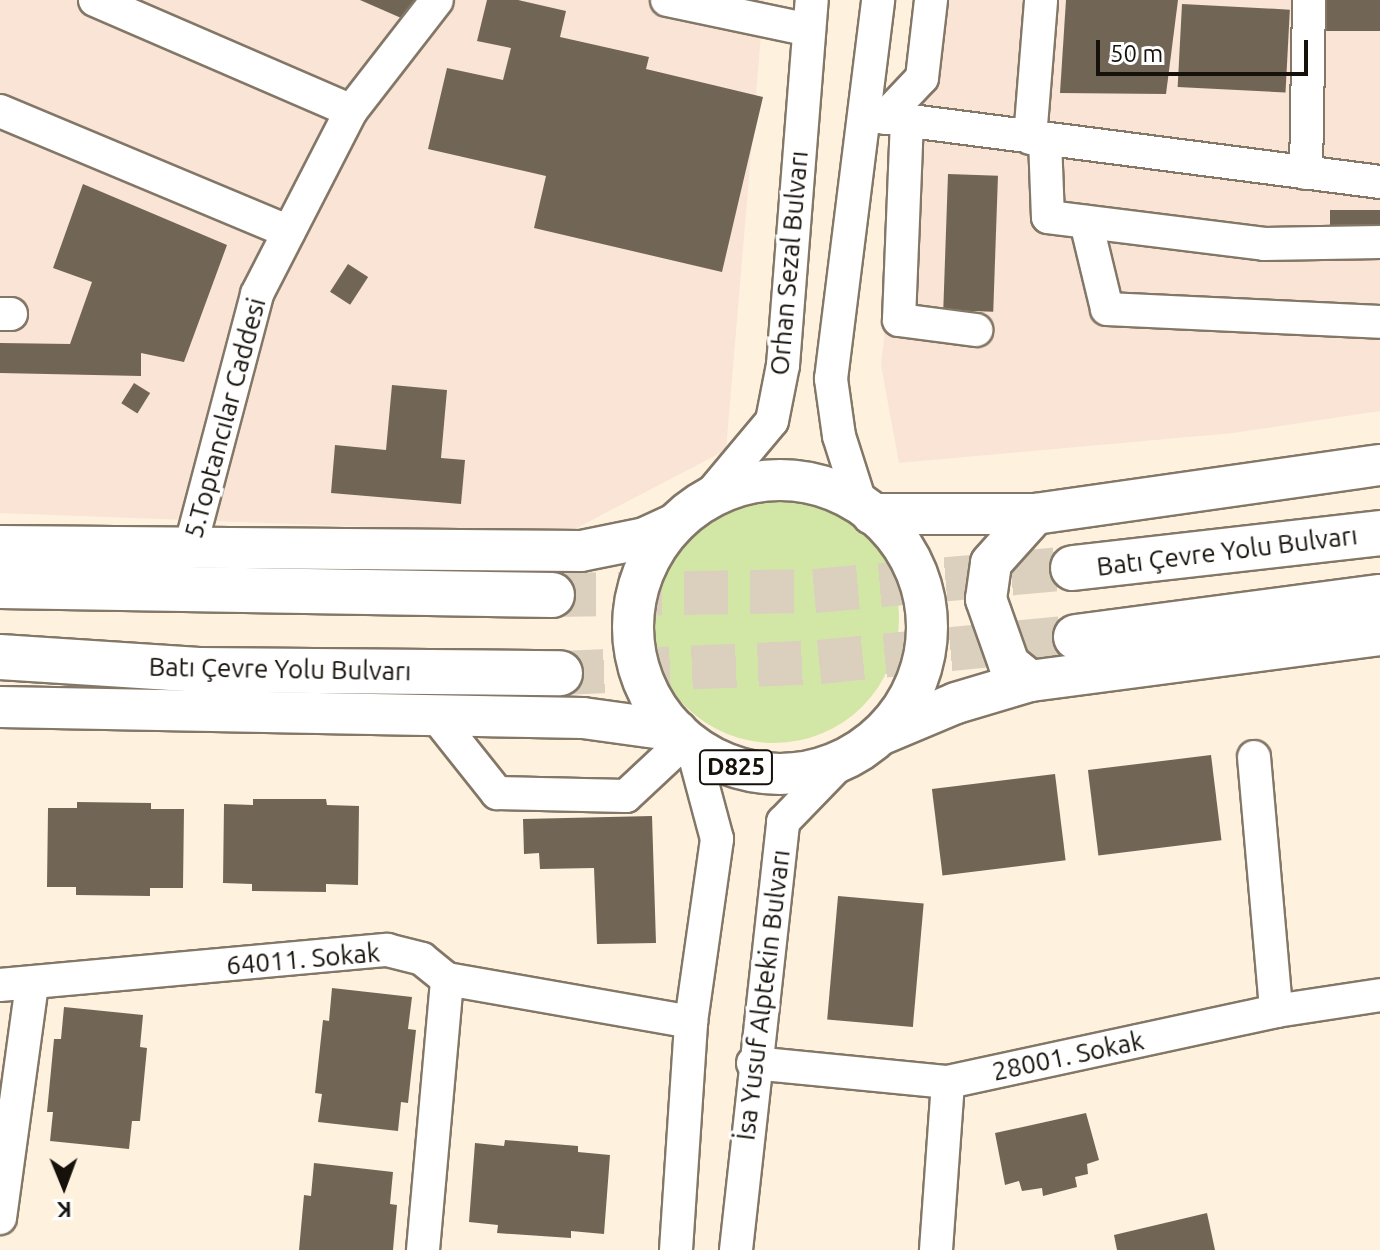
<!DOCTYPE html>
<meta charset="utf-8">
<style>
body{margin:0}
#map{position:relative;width:1380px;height:1250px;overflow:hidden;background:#fef1de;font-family:Ubuntu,sans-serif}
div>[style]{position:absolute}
.industrial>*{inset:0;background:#f9e4d6}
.green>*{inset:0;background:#d2e7a6}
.round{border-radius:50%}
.building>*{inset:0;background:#716656;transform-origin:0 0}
.highway-tunnel>*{height:44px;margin-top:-22px;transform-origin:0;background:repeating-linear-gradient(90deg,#dbd0be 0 44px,transparent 0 66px)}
.roads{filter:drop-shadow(2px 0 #837767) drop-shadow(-2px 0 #837767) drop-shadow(0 2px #837767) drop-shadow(0 -2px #837767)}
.minor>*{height:32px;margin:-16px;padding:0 16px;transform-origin:16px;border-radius:16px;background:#fff}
.major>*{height:40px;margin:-20px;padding:0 20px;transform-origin:20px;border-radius:20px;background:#fff}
.major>.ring{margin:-20px;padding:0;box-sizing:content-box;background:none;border:40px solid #fff;border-radius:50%}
.highway>*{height:44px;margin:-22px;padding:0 22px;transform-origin:22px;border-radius:22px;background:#fff}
span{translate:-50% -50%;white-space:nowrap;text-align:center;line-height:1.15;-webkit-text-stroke:7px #fff;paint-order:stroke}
.shield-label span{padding:2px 6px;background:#fff;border:2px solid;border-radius:6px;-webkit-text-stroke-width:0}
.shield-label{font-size:24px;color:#16120b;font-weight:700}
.street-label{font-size:26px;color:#16120b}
.north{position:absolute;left:24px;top:1146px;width:80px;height:80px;-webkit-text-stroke:6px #fff;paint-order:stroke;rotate:179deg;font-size:22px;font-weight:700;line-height:32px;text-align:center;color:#16120b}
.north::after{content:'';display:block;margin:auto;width:28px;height:36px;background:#16120b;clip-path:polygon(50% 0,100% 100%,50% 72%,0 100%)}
.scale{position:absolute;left:1096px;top:40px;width:212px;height:36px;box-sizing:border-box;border:4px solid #16120b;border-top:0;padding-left:10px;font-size:24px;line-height:28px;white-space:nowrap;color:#16120b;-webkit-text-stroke:6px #fff;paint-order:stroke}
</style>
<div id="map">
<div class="industrial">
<i style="clip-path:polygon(0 0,764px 0,726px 450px,565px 534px,0 513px)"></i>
<i style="clip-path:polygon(922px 0,1380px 0,1380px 411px,1233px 433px,899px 463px,881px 365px)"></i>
</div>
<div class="green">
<i class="round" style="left:649px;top:493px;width:250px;height:250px"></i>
</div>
<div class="building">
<i style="clip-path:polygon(360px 0,418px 0,408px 21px)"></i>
<i style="clip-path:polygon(487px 0,518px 0,566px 11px,560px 37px,649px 57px,646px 69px,763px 97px,722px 272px,534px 228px,546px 176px,428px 149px,447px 68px,503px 80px,511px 48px,477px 41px)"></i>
<i style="clip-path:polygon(1066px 0,1178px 0,1166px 94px,1060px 93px)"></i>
<i style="left:1318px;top:0;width:62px;height:31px"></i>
<i style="left:1182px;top:4px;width:108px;height:83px;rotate:3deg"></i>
<i style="left:948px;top:174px;width:50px;height:136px;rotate:2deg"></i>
<i style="clip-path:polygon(83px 184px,227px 245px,184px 362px,141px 353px,141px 376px,0 373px,0 343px,70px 344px,92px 282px,53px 268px)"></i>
<i style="left:1380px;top:210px;width:23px;height:50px;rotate:90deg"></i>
<i style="left:348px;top:264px;width:24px;height:33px;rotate:33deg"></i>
<i style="left:134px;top:383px;width:19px;height:24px;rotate:32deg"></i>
<i style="clip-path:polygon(392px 385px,447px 390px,441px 458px,465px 460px,461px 504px,331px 493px,335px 445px,386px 450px)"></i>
<i style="left:1211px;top:755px;width:86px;height:124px;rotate:83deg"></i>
<i style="left:1055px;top:774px;width:87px;height:124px;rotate:83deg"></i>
<i style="clip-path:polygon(253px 799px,326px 799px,327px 805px,359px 806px,358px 885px,326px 884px,326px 892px,252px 891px,252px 884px,223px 883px,224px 804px,253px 805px)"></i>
<i style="clip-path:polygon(77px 802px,151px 803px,151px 809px,184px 809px,183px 888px,150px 888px,150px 896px,76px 895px,76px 887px,47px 887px,48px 808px,77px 808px)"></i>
<i style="clip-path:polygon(652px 816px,656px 943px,597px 944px,594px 868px,540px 869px,539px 853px,524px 854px,523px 819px)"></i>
<i style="left:838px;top:896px;width:86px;height:124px;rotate:5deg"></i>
<i style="clip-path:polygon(332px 988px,412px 997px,408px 1029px,416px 1030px,408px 1103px,401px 1102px,398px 1131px,318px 1122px,322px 1094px,315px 1093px,323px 1020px,329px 1021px)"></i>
<i style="clip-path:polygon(64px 1007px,143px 1015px,140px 1047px,147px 1048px,140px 1121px,132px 1121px,129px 1149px,50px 1141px,53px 1112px,47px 1112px,54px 1039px,61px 1039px)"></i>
<i style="clip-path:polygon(1086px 1113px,1099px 1160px,1087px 1164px,1088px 1174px,1075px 1177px,1077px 1187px,1043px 1196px,1042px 1188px,1022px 1191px,1019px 1181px,1005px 1185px,995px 1133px)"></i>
<i style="clip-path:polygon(505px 1140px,578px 1146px,578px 1152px,610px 1155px,604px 1234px,571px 1231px,571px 1238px,497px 1233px,498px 1225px,469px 1222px,475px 1143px,504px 1146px)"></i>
<i style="clip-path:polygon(314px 1163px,393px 1172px,390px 1204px,397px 1205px,393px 1250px,299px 1250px,304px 1195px,311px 1196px)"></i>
<i style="clip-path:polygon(1207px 1213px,1215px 1250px,1117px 1250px,1114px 1235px)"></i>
</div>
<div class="highway-tunnel">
<i style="left:552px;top:595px;width:262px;rotate:-0.9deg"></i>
<i style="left:814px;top:591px;width:260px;rotate:-5.1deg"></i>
<i style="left:560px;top:673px;width:259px;rotate:-2.4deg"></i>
<i style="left:819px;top:662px;width:258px;rotate:-5.6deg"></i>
</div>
<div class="roads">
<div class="minor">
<i style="left:95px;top:0;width:279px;rotate:23.4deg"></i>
<i style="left:667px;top:0;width:145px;rotate:11.9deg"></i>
<i style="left:0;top:111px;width:313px;rotate:22.7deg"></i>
<i style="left:865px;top:115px;width:519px;rotate:7.41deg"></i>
<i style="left:884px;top:118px;width:55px;rotate:-46.5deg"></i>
<i style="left:922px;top:78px;width:79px;rotate:-83.4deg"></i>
<i style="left:907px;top:120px;width:200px;rotate:92.3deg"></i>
<i style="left:899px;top:320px;width:78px;rotate:7.4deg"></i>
<i style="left:1030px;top:138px;width:138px;rotate:-85.4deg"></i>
<i style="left:1045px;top:140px;width:77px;rotate:87.8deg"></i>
<i style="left:1048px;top:217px;width:218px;rotate:7.1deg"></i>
<i style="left:1264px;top:244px;width:116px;rotate:-1deg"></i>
<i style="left:1306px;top:173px;width:173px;rotate:-89deg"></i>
<i style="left:1086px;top:222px;width:89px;rotate:76.4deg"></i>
<i style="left:1107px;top:309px;width:273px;rotate:2.7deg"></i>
<i style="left:0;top:314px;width:11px"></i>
<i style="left:705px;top:501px;width:104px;rotate:-50.1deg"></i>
<i style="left:772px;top:421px;width:57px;rotate:-78.9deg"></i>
<i style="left:783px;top:365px;width:366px;rotate:-85.5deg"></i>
<i style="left:861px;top:505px;width:72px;rotate:-107.7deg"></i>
<i style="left:839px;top:436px;width:58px;rotate:-98deg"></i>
<i style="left:831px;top:379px;width:382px;rotate:-82.9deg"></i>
<i style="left:189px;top:552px;width:267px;rotate:-75.2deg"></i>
<i style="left:257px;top:294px;width:206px;rotate:-62.8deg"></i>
<i style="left:351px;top:111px;width:140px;rotate:-52.2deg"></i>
<i style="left:435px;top:715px;width:100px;rotate:51.5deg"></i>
<i style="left:497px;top:793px;width:129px;rotate:1.3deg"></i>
<i style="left:626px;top:796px;width:82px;rotate:-43deg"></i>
<i style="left:1254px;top:757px;width:255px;rotate:85deg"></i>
<i style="left:0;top:985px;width:389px;rotate:-5.2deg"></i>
<i style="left:387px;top:950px;width:36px;rotate:14deg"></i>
<i style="left:422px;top:959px;width:32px;rotate:39deg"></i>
<i style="left:447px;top:979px;width:248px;rotate:10deg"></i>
<i style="left:753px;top:1063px;width:196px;rotate:5.6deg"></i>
<i style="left:948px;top:1082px;width:336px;rotate:-12.2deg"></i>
<i style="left:1276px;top:1011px;width:105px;rotate:-8.7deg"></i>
<i style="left:0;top:1218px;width:237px;rotate:-82.2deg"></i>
<i style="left:423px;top:1250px;width:272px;rotate:-84.9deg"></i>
<i style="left:676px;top:1250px;width:228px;rotate:-86.2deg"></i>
<i style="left:691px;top:1022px;width:185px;rotate:-81.9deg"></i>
<i style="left:717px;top:839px;width:96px;rotate:-105deg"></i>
<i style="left:736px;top:1250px;width:431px;rotate:-83.7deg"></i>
<i style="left:783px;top:822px;width:83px;rotate:-46deg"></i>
<i style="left:936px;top:1250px;width:168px;rotate:-85.9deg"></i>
</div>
<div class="major">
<i class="ring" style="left:633px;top:480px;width:254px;height:254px"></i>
<i style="left:872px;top:514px;width:163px"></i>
<i style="left:1035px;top:514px;width:348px;rotate:-8.1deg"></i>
<i style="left:0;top:546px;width:581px;rotate:0.49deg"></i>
<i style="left:581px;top:551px;width:65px;rotate:-11.5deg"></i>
<i style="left:645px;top:538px;width:33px;rotate:-25deg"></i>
<i style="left:1030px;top:681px;width:27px;rotate:-141deg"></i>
<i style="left:1009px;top:664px;width:69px;rotate:-109.5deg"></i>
<i style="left:986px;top:599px;width:36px;rotate:-82deg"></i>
<i style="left:991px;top:563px;width:66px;rotate:-48.1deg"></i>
<i style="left:0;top:707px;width:583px;rotate:1.08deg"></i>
<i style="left:583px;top:718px;width:95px;rotate:7.9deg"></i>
<i style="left:882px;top:734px;width:80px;rotate:-22.7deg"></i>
<i style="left:956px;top:703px;width:77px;rotate:-16.6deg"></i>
<i style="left:1030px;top:681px;width:353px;rotate:-7.5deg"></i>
</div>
<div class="highway">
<i style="left:1073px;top:568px;width:309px;rotate:-6.5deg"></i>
<i style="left:0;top:586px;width:552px;rotate:0.93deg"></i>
<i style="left:1076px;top:637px;width:307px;rotate:-7.5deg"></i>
<i style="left:0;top:657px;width:199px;rotate:3.7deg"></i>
<i style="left:199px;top:670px;width:361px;rotate:0.5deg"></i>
</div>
</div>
<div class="shield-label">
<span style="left:736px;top:767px">D825</span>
</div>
<div class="street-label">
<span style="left:789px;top:263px;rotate:-85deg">Orhan Sezal Bulvarı</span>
<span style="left:225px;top:418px;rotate:-75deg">5.Toptancılar Caddesi</span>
<span style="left:1227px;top:551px;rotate:-7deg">Batı Çevre Yolu Bulvarı</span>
<span style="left:280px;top:669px;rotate:1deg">Batı Çevre Yolu Bulvarı</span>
<span style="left:303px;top:959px;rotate:-5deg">64011. Sokak</span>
<span style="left:763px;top:995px;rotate:-83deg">İsa Yusuf Alptekin Bulvarı</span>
<span style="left:1068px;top:1056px;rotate:-12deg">28001. Sokak</span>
</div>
<div class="north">K</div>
<div class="scale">50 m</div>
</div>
